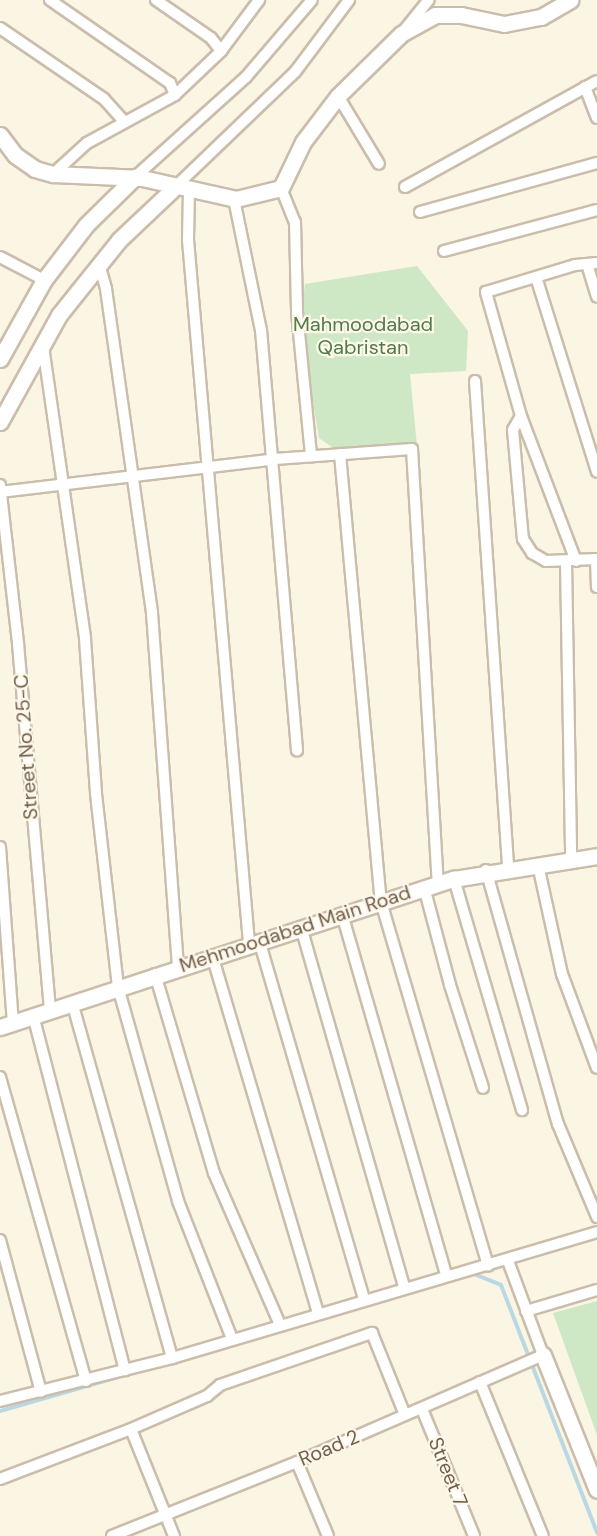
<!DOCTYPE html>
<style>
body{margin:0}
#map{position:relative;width:597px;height:1536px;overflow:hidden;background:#fbf5e4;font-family:"DM Sans",sans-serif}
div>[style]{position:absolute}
.green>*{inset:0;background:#cee7c4}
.stream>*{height:4px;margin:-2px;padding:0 2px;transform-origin:2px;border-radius:2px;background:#bad8e3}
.roads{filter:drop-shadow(2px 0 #cbbdab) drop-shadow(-2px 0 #cbbdab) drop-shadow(0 2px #cbbdab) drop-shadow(0 -2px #cbbdab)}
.street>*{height:10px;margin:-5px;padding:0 5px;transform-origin:5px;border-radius:5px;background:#fff}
.secondary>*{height:15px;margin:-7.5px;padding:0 7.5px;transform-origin:7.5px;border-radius:7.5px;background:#fff}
span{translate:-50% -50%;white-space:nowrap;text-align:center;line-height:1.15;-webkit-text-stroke:4.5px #fef8ea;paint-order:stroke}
.park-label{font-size:20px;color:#517c47}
.street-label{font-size:20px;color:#715e4c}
</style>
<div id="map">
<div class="green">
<i style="clip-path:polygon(417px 266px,468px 331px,466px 371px,410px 374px,417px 446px,339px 452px,319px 438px,300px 323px,305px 284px)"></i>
<i style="clip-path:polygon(597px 1301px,597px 1435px,553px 1313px)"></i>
</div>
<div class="stream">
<i style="left:474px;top:1274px;width:29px;rotate:22deg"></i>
<i style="left:501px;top:1285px;width:266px;rotate:68.8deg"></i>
<i style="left:0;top:1411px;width:120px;rotate:-16deg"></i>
</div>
<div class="roads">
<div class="street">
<i style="left:50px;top:0;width:146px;rotate:34.7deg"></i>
<i style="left:170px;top:83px;width:13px;rotate:67deg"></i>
<i style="left:156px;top:0;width:67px;rotate:34.6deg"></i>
<i style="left:211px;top:38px;width:16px;rotate:52deg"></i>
<i style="left:0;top:28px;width:126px;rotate:34.3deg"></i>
<i style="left:104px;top:99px;width:30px;rotate:48deg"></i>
<i style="left:406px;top:28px;width:36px;rotate:-51deg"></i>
<i style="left:585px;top:87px;width:33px;rotate:69deg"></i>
<i style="left:338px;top:96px;width:79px;rotate:58.9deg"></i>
<i style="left:53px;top:174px;width:46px;rotate:-42.4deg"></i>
<i style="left:87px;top:143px;width:100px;rotate:-28.6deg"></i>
<i style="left:175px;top:95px;width:64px;rotate:-43.7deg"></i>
<i style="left:221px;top:51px;width:64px;rotate:-53.3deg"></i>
<i style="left:135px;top:177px;width:149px;rotate:-42deg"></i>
<i style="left:246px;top:77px;width:101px;rotate:-49.4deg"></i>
<i style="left:175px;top:187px;width:166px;rotate:-43.8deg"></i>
<i style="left:295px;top:72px;width:90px;rotate:-53.1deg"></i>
<i style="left:405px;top:187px;width:219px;rotate:-28.9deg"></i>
<i style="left:281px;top:188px;width:37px;rotate:68deg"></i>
<i style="left:295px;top:222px;width:90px;rotate:88.7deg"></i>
<i style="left:297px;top:312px;width:145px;rotate:84.4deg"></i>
<i style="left:189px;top:191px;width:49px;rotate:91.2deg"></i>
<i style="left:188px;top:240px;width:706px;rotate:85.04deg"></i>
<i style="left:234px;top:199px;width:134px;rotate:78.4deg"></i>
<i style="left:261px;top:330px;width:422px;rotate:85.1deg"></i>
<i style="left:420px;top:212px;width:184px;rotate:-15.5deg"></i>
<i style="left:444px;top:251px;width:158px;rotate:-15deg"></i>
<i style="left:0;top:257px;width:50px;rotate:27.6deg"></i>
<i style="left:99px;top:264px;width:26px;rotate:74deg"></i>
<i style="left:106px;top:289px;width:327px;rotate:81.9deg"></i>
<i style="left:152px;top:613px;width:354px;rotate:85.8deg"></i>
<i style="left:587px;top:264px;width:34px;rotate:73deg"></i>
<i style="left:536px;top:277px;width:204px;rotate:72.6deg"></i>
<i style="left:43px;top:346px;width:296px;rotate:81.8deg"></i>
<i style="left:85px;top:639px;width:155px;rotate:85.9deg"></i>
<i style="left:96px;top:794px;width:194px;rotate:83.5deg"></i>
<i style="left:118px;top:987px;width:222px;rotate:74.3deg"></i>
<i style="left:178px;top:1201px;width:148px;rotate:68.6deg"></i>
<i style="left:475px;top:381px;width:488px;rotate:86.1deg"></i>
<i style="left:521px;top:416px;width:16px;rotate:120deg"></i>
<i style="left:513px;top:430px;width:109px;rotate:84.8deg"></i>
<i style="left:523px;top:539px;width:17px;rotate:57deg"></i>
<i style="left:532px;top:553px;width:16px;rotate:30deg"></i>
<i style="left:546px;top:561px;width:51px;rotate:-2.2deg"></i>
<i style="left:340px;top:454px;width:450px;rotate:84.8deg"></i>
<i style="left:381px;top:902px;width:379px;rotate:73.6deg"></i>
<i style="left:0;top:485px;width:160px;rotate:83.5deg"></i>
<i style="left:18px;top:644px;width:367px;rotate:85deg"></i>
<i style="left:0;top:492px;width:277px;rotate:-6.8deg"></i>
<i style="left:275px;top:459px;width:137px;rotate:-4.2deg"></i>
<i style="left:412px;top:449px;width:435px;rotate:86.6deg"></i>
<i style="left:596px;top:559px;width:28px;rotate:88deg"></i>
<i style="left:576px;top:561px;width:155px;rotate:-110.8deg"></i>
<i style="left:521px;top:416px;width:129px;rotate:-105.8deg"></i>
<i style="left:486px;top:292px;width:93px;rotate:-16.9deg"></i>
<i style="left:575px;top:265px;width:22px;rotate:-5deg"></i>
<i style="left:566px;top:562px;width:298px;rotate:89deg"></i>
<i style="left:0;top:847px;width:175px;rotate:85.8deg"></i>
<i style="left:538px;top:865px;width:112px;rotate:77.6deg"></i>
<i style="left:562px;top:974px;width:100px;rotate:69.6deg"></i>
<i style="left:486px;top:870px;width:264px;rotate:74.2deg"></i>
<i style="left:558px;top:1124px;width:101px;rotate:67.2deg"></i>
<i style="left:454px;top:879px;width:241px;rotate:73.6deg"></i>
<i style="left:424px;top:887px;width:101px;rotate:75.1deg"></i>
<i style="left:450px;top:985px;width:108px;rotate:72.2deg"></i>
<i style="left:342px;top:914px;width:376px;rotate:73.9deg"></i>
<i style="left:301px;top:927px;width:374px;rotate:74deg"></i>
<i style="left:259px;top:940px;width:374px;rotate:73.7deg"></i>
<i style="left:212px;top:955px;width:374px;rotate:73.5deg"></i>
<i style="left:155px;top:974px;width:208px;rotate:73.5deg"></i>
<i style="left:214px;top:1173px;width:166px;rotate:66.5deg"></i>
<i style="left:72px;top:1002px;width:370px;rotate:74.3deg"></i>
<i style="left:33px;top:1015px;width:367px;rotate:75.5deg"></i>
<i style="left:0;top:1077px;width:316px;rotate:74.2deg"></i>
<i style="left:0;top:1240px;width:157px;rotate:74.9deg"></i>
<i style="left:526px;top:1311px;width:74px;rotate:-16.5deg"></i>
<i style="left:480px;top:1382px;width:166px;rotate:67.8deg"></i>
<i style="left:0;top:1401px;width:177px;rotate:-14deg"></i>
<i style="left:172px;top:1358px;width:443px;rotate:-16.5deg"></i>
<i style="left:422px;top:1409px;width:137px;rotate:67.7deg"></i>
<i style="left:297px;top:1462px;width:80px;rotate:67.3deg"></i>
<i style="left:0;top:1479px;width:140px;rotate:-20.9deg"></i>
<i style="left:112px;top:1536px;width:199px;rotate:-21.8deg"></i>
<i style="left:297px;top:1462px;width:268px;rotate:-23.5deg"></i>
<i style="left:543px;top:1355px;width:100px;rotate:-110.4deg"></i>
<i style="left:174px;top:1536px;width:115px;rotate:-111.9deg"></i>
<i style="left:131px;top:1429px;width:83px;rotate:-23.5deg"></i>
<i style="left:207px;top:1396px;width:17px;rotate:-40deg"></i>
<i style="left:220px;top:1385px;width:161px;rotate:-18.9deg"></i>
<i style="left:372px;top:1333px;width:88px;rotate:68.1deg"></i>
</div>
<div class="secondary">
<i style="left:0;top:135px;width:25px;rotate:53deg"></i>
<i style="left:15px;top:155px;width:24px;rotate:35deg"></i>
<i style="left:35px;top:169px;width:19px;rotate:16deg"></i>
<i style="left:53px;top:174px;width:89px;rotate:2.6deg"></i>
<i style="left:142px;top:178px;width:96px;rotate:12.6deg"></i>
<i style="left:236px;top:199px;width:46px;rotate:-13.7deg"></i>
<i style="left:281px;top:188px;width:51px;rotate:-64.4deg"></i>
<i style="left:303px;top:142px;width:58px;rotate:-52.7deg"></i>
<i style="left:338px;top:96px;width:88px;rotate:-44.5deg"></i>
<i style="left:401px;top:34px;width:39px;rotate:-29deg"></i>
<i style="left:435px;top:15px;width:26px"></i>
<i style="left:461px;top:15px;width:44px;rotate:11.8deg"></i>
<i style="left:504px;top:24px;width:38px;rotate:-11deg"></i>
<i style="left:541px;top:17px;width:34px;rotate:-30deg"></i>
<i style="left:0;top:359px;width:90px;rotate:-60.9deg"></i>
<i style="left:44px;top:280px;width:69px;rotate:-52.6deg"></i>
<i style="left:86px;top:225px;width:69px;rotate:-44.4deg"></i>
<i style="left:0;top:422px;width:122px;rotate:-61.1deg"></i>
<i style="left:59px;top:315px;width:96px;rotate:-51.3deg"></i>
<i style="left:119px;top:240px;width:77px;rotate:-43.4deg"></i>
<i style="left:0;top:1027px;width:478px;rotate:-18.1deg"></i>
<i style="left:454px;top:879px;width:145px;rotate:-9.1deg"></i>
<i style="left:543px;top:1355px;width:145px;rotate:68.2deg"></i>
</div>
</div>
<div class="park-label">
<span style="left:363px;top:336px">Mahmoodabad<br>Qabristan</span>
</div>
<div class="street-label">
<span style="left:26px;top:747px;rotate:-94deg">Street No. 25-C</span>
<span style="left:295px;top:929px;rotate:-18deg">Mehmoodabad Main Road</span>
<span style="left:329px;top:1448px;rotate:-23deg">Road 2</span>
<span style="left:448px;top:1472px;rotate:68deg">Street 7</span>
</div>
</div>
